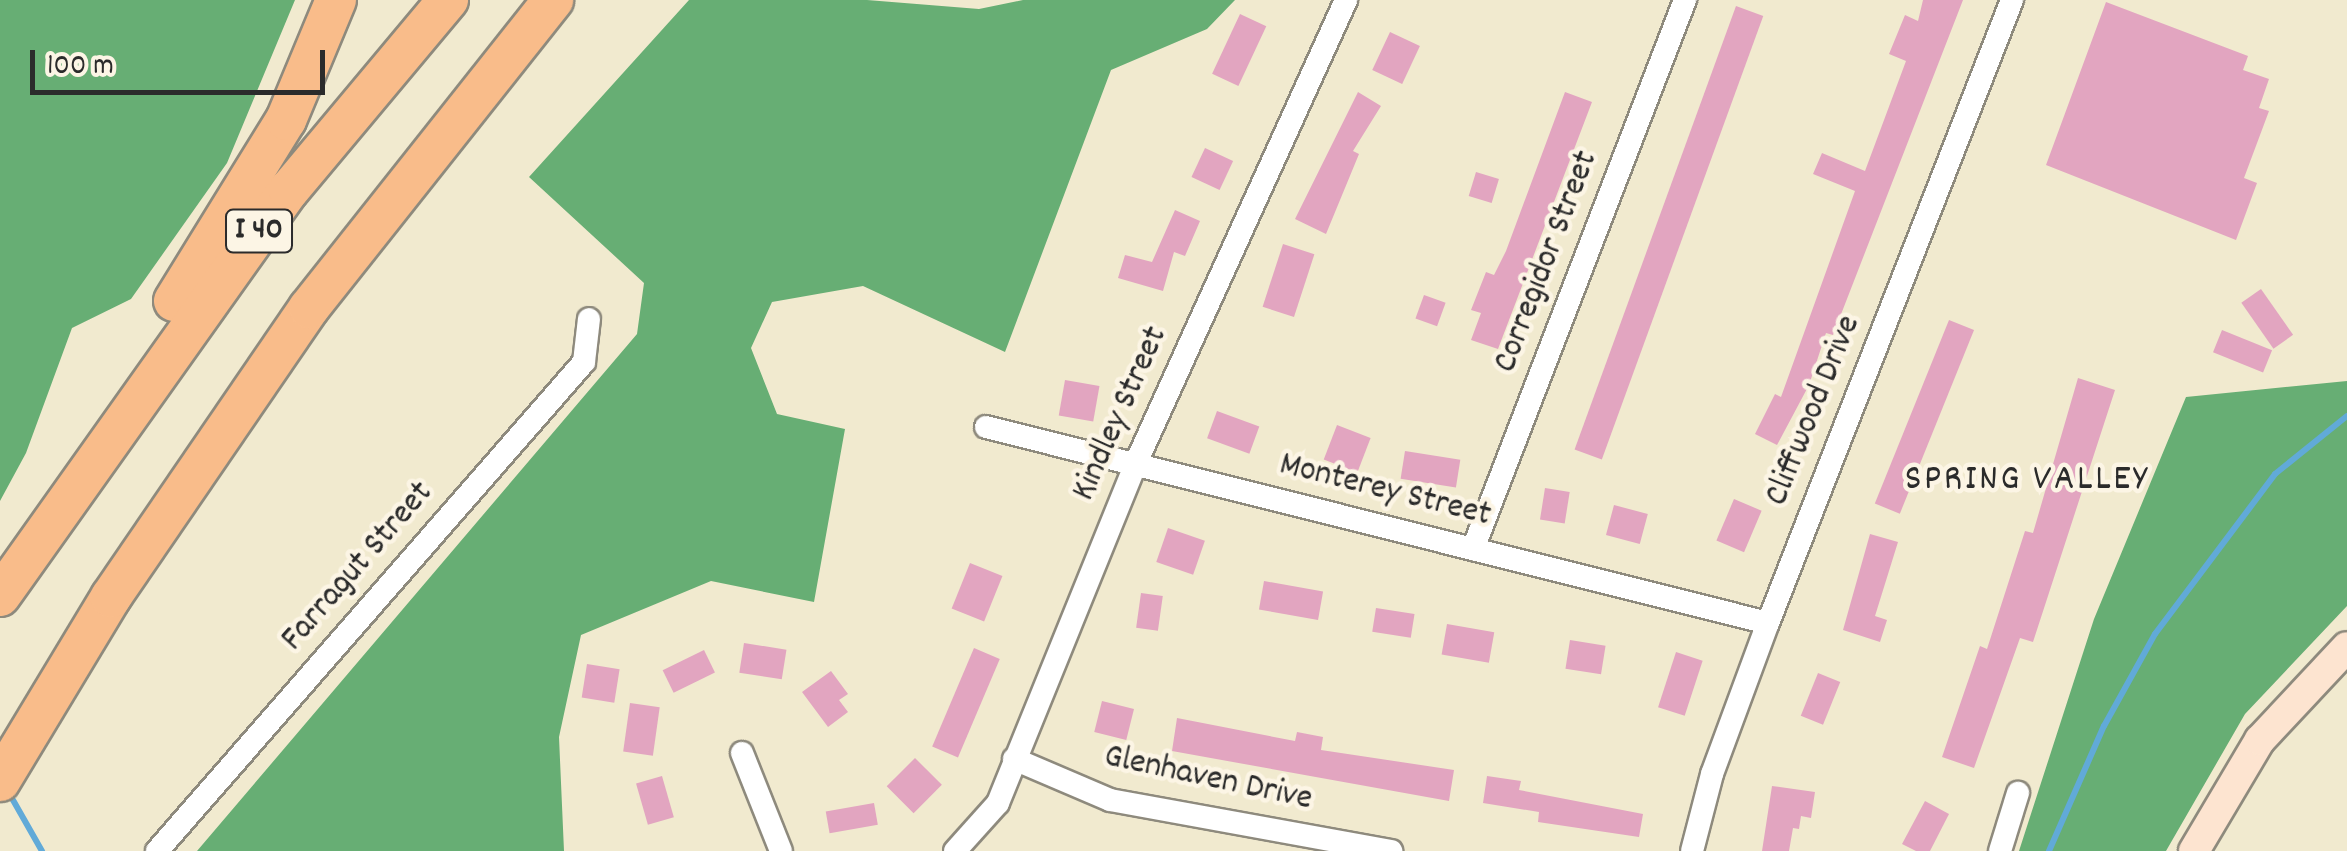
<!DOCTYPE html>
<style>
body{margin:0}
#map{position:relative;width:2347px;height:851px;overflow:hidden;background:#f1eacf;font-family:Dekko,sans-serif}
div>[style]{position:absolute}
.forest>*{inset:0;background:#67ae74}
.stream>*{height:6px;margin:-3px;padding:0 3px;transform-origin:3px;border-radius:3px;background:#61aad8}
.building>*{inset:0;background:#e2a5c0;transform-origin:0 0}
.roads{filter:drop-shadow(2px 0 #8e8a7d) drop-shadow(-2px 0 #8e8a7d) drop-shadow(0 2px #8e8a7d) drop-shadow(0 -2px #8e8a7d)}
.street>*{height:22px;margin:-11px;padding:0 11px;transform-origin:11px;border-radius:11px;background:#fff}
.secondary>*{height:30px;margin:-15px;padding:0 15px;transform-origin:15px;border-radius:15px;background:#fde4d0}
.highway>*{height:40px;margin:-20px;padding:0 20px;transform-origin:20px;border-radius:20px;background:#f9bc8a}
span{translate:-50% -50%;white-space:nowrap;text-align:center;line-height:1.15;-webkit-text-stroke:9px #fcf5e5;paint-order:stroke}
.shield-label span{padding:2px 8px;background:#fcf5e5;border:2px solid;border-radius:8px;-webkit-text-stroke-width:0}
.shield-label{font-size:32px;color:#2b2b2b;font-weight:700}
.street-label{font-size:35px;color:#2b2b2b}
.neighbourhood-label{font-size:38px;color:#2b2b2b;letter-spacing:2.5px}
.scale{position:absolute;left:30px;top:50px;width:295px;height:45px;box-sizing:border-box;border:5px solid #2b2b2b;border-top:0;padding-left:12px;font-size:30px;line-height:35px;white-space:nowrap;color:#2b2b2b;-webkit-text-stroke:8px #fcf5e5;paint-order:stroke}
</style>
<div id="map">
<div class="forest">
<i style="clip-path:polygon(0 0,295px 0,227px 163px,131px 299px,72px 328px,26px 453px,0 501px)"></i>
<i style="clip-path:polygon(689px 0,867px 0,979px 9px,1023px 0,1235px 0,1207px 29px,1111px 70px,1005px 352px,863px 286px,772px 302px,751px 348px,777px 414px,845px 429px,814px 602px,711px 581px,581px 635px,559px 737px,564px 851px,197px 851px,637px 334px,644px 283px,529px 177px)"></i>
<i style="clip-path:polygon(2347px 381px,2347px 606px,2245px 714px,2166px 851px,2019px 851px,2094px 619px,2186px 397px)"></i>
</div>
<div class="stream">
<i style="left:9px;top:793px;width:67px;rotate:60.4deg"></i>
<i style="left:2049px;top:851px;width:137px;rotate:-66.3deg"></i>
<i style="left:2104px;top:726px;width:105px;rotate:-61deg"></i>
<i style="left:2155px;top:634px;width:200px;rotate:-53.1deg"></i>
<i style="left:2275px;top:474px;width:92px;rotate:-38.9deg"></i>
</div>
<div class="building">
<i style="clip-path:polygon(1923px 0,1963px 0,1833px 335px,1826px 333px,1809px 385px,1777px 445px,1755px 434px,1775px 394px,1781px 397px,1855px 191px,1813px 174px,1822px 153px,1865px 171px,1906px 61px,1889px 54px,1905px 15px,1918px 21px)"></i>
<i style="clip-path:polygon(2106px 2px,2248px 56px,2243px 70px,2269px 79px,2259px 108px,2269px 111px,2244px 178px,2257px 183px,2236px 240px,2046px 165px)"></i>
<i style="left:1736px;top:6px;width:29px;height:472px;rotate:20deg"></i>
<i style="left:1240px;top:14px;width:29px;height:66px;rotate:25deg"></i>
<i style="left:1390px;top:32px;width:33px;height:42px;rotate:25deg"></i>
<i style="clip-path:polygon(1358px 92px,1381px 106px,1353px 151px,1359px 154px,1326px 234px,1295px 219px)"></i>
<i style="clip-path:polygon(1565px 92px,1592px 102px,1498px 349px,1471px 340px,1481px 313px,1471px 310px,1486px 272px,1494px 275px,1506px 251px)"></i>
<i style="left:1205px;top:148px;width:31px;height:32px;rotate:25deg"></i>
<i style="left:1476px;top:172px;width:24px;height:25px;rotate:17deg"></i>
<i style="clip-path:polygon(1175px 210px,1200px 221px,1185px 256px,1174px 252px,1163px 291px,1118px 278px,1125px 255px,1152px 262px)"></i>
<i style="left:1283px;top:244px;width:33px;height:66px;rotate:18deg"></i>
<i style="left:2261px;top:289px;width:56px;height:24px;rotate:55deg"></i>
<i style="left:1424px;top:295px;width:23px;height:25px;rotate:20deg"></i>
<i style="left:1949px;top:320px;width:27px;height:198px;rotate:22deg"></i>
<i style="left:2222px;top:330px;width:54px;height:24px;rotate:22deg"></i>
<i style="clip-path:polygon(2078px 378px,2115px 390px,2033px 642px,2020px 638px,1974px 768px,1942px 757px,1980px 646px,1987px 649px,2025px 531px,2033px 533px)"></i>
<i style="left:1065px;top:380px;width:35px;height:36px;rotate:10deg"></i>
<i style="left:1217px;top:411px;width:45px;height:29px;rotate:20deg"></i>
<i style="left:1337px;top:425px;width:36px;height:37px;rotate:21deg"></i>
<i style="left:1405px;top:451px;width:56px;height:28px;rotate:9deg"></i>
<i style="left:1545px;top:488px;width:25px;height:32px;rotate:9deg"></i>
<i style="left:1734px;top:499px;width:30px;height:45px;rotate:23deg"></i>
<i style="left:1614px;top:505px;width:35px;height:31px;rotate:15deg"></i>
<i style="left:1168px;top:528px;width:39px;height:36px;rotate:19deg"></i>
<i style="clip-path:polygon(1870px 534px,1898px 542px,1875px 616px,1887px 620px,1880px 642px,1843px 630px)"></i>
<i style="left:970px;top:563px;width:35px;height:49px;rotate:22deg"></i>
<i style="left:1264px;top:581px;width:60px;height:29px;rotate:10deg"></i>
<i style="left:1141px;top:593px;width:22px;height:35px;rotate:8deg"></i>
<i style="left:1376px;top:608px;width:39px;height:24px;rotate:9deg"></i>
<i style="left:1447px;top:624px;width:48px;height:31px;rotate:10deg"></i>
<i style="left:1570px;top:640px;width:36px;height:29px;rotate:9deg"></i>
<i style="left:744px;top:643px;width:43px;height:30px;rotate:9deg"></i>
<i style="left:974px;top:648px;width:28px;height:107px;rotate:23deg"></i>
<i style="left:704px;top:650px;width:25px;height:46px;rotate:64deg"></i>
<i style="left:1676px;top:652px;width:28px;height:58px;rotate:18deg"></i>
<i style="left:587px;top:664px;width:33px;height:34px;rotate:9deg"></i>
<i style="clip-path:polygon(831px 671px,848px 694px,839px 700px,848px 712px,828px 727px,802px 692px)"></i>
<i style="left:1818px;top:673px;width:24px;height:46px;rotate:22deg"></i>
<i style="left:1102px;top:701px;width:33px;height:32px;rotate:14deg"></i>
<i style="left:630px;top:703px;width:30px;height:49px;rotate:8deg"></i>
<i style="clip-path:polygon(1177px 718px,1295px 741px,1297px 732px,1323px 737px,1321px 750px,1454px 770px,1449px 801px,1172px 751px)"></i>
<i style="left:915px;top:758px;width:38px;height:40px;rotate:45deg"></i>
<i style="left:662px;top:776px;width:43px;height:27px;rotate:74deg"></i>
<i style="clip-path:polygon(1487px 776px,1521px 781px,1519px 790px,1643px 814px,1639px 837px,1538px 822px,1539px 812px,1483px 803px)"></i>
<i style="clip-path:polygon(1772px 786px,1815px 792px,1811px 818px,1801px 816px,1799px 829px,1793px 828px,1789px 851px,1762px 851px)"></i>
<i style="clip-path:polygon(1925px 801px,1949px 814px,1930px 851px,1916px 851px,1902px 844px)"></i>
<i style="left:874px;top:803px;width:22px;height:49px;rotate:80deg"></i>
</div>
<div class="roads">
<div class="street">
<i style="left:986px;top:427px;width:806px;rotate:14.07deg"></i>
<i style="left:1473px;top:549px;width:589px;rotate:-68.89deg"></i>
<i style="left:742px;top:753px;width:105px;rotate:68.3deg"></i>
<i style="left:1014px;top:759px;width:104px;rotate:23.1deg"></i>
<i style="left:1110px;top:800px;width:286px;rotate:10.3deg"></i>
<i style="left:157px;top:851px;width:649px;rotate:-48.87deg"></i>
<i style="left:584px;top:362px;width:43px;rotate:-83.4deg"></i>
<i style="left:955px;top:851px;width:64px;rotate:-48.1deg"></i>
<i style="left:998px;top:803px;width:365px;rotate:-67.9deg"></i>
<i style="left:1135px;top:465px;width:511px;rotate:-65.59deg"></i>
<i style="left:1692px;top:851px;width:80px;rotate:-75.4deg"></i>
<i style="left:1712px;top:774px;width:161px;rotate:-69.7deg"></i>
<i style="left:1768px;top:623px;width:669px;rotate:-68.61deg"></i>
<i style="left:2000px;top:851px;width:61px;rotate:-72.8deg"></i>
</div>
<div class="secondary">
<i style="left:2194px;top:851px;width:129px;rotate:-59.3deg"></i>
<i style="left:2260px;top:740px;width:127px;rotate:-46.9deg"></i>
</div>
<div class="highway">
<i style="left:174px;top:301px;width:213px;rotate:-58.3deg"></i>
<i style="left:286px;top:120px;width:130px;rotate:-67.4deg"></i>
<i style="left:0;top:596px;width:498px;rotate:-54.6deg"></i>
<i style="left:289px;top:190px;width:248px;rotate:-50.1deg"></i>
<i style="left:0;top:781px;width:215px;rotate:-58.9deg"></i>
<i style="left:111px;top:597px;width:350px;rotate:-55.6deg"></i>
<i style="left:309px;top:308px;width:393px;rotate:-51.6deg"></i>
</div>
</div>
<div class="shield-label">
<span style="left:259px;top:231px">I 40</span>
</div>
<div class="street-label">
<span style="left:1547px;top:262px;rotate:-69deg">Corregidor Street</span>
<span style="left:1814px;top:411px;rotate:-68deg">Cliffwood Drive</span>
<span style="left:1121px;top:414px;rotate:-66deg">Kindley Street</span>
<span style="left:1385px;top:491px;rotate:14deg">Monterey Street</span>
<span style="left:358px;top:567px;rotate:-49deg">Farragut Street</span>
<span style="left:1208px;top:779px;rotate:12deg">Glenhaven Drive</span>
</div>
<div class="neighbourhood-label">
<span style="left:2027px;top:481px">SPRING VALLEY</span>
</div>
<div class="scale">100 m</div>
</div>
